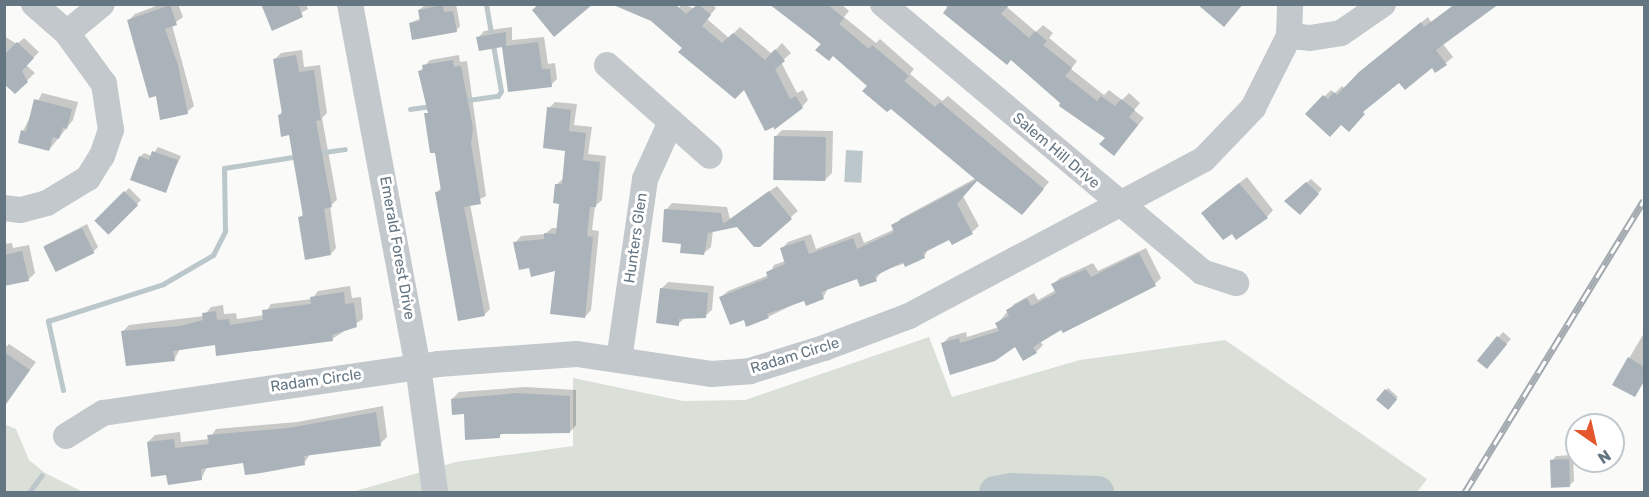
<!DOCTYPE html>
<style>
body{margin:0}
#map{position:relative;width:1649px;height:497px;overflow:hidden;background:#fafaf8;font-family:Rubik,sans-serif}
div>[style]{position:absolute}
.green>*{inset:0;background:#dadfd7}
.water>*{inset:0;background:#bbc7cb;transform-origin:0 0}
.shadow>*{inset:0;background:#0003;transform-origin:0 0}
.stream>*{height:5px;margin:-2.5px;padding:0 2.5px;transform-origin:2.5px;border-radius:2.5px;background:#bbc7cb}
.river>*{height:32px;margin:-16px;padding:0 16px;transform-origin:16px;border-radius:16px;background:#bbc7cb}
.building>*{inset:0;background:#aab3b9;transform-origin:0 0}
.minor>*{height:26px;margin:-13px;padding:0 13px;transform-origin:13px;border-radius:13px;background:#c3c8cc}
.rail>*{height:7px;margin-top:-3.5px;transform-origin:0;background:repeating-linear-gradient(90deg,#fff 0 14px,#a2aab0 0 28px);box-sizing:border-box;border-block:2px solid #a2aab0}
span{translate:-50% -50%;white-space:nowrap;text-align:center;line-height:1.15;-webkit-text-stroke:6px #fff;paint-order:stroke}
.street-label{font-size:15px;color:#657683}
.frame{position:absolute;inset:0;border:6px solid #657683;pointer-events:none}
.north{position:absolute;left:1565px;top:413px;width:60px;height:60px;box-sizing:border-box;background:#fff;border:2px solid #c1c8cd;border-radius:50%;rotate:146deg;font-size:16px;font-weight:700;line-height:24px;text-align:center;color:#657683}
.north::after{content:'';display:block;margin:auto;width:21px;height:27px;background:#e4572e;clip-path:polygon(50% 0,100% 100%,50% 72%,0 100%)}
</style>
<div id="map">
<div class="green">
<i style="clip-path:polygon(929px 337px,952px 397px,1080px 360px,1225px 340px,1427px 479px,1417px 492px,352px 492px,456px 462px,573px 446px,573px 378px,683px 401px,745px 400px)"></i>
<i style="clip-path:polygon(4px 424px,16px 429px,29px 460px,45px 473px,83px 492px,5px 492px)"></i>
</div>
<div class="water">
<i style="left:846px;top:150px;width:17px;height:32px;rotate:3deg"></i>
</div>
<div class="shadow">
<i style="clip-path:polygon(161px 4px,178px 4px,183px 17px,172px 25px,194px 106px,187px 112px,157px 95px,128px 21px,135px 14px)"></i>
<i style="clip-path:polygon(262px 4px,306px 4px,308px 9px,273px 29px)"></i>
<i style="clip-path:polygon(456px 4px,460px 26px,456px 31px,410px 23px,421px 18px,419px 10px,424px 6px)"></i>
<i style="clip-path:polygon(682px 4px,693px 8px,712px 4px,716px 8px,707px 19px,729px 38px,740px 27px,772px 54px,782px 43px,791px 53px,781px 62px,797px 93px,803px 90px,808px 100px,802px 107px,744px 88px,684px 48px,679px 8px)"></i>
<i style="clip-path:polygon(774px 4px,841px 4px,849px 11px,844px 17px,876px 43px,880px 39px,914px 69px,910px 74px,942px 101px,948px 96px,1049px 182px,1028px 207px,978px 179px,963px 196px,979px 226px,972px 232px,952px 243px,949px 238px,929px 248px,924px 257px,882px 271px,876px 279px,858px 277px,828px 288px,823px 298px,805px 299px,768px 317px,745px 318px,721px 297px,728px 291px,769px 275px,774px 265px,785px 261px,781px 249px,788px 242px,811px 234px,816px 249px,860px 232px,864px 243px,895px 229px,900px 219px,976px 178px)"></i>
<i style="clip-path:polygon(943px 4px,1009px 4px,1007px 7px,1036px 32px,1043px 25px,1053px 33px,1049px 38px,1077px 61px,1071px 69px,1104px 95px,1109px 90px,1122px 100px,1129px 93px,1140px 103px,1134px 110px,1144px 118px,1120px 147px)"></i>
<i style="clip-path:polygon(1497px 4px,1443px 44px,1453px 57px,1446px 63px,1436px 71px,1432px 66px,1399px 81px,1369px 105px,1348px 130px,1342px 123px,1307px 114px,1331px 90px,1335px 93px,1342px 86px,1345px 89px,1368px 65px,1428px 17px,1431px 22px)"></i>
<i style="clip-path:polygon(512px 27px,512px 40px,544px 37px,548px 64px,555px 63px,557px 79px,551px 85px,503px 45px,478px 38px,484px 31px)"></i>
<i style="clip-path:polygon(4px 36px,17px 44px,24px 38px,39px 52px,26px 65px,35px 73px,15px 92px,4px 82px)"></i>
<i style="clip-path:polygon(302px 50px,304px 67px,320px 65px,327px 113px,322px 118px,337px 200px,330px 206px,336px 248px,331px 254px,300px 218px,304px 213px,291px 134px,279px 115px,283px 111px,275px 59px,281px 53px)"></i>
<i style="clip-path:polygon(459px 55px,460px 62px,467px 61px,486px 196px,470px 204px,490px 309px,484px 315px,437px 192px,442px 187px,420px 71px,430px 60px)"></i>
<i style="clip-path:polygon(42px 93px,78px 102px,73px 120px,49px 150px,23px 131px)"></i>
<i style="clip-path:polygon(555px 102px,577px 104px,574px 125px,592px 127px,588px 154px,606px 156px,602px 200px,595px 206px,592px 230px,599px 231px,591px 310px,585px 317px,557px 270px,515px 243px,521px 236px,545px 234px,552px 228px,558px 228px,561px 203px,556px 185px,564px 178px,567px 149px,549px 108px)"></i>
<i style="clip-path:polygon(782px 130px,833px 131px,832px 173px,825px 180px,775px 137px)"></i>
<i style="clip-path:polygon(158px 147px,181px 156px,165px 191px,140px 157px,144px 153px,152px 156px)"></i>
<i style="clip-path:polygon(1247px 177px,1273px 210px,1267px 217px,1210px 206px)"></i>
<i style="clip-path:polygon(1311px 179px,1322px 189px,1300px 213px,1286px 201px)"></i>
<i style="clip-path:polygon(777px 186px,798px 211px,757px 247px,738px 225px,713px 230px,711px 247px,704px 253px,683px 243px,666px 210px,672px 203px,727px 207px,730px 219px)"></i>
<i style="left:129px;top:188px;width:17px;height:47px;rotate:45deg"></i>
<i style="clip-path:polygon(87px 224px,98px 247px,93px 252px,44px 246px)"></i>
<i style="clip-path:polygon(12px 243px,13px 248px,29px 245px,35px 273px,28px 280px,4px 285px,4px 244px)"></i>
<i style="clip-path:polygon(1146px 248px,1161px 278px,1155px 284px,1062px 328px,1040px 341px,1043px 345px,1036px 352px,1016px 345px,942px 344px,949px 337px,966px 332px,967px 337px,999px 327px,997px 324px,1014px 304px,1034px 293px,1038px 300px,1056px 290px,1053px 284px,1060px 278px,1093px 263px,1098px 271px)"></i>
<i style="clip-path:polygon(668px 282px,714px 286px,712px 310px,705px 316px,685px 318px,678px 324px,661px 289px)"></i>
<i style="clip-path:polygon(350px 286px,352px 298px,361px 297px,363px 319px,332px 339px,216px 344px,180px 349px,174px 360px,122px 332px,129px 325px,204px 316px,211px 307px,223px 305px,224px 314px,236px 313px,237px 319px,264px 315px,271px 304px,312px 299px,318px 291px)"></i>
<i style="clip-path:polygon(1503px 332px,1511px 339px,1490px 362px,1478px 360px)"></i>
<i style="clip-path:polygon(1644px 333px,1644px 382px,1635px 395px,1614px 384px)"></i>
<i style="clip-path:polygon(9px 344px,36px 362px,4px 405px,4px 349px)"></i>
<i style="clip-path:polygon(525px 387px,576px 390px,576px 425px,570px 432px,504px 432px,499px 436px,452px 399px,459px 392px)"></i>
<i style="left:1388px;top:388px;width:13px;height:15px;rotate:42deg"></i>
<i style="clip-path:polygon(383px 406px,387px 437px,380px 444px,311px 453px,304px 463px,245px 461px,207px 467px,201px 479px,168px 473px,148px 442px,155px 435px,180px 432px,181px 442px,209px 439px,216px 429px,297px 422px)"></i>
<i style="clip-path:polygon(1573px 455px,1574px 481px,1570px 485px,1552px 461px,1556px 456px)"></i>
</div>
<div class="stream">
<i style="left:461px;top:101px;width:37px;rotate:-8deg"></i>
<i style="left:498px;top:96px;width:6px;rotate:-59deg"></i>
<i style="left:501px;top:91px;width:88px;rotate:-99.8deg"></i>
<i style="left:410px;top:109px;width:21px;rotate:-8deg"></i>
<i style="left:317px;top:153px;width:28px;rotate:-8deg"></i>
<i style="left:63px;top:390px;width:71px;rotate:-102.3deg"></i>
<i style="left:48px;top:321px;width:121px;rotate:-17.8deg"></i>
<i style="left:163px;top:284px;width:58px;rotate:-30.1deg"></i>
<i style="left:213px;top:255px;width:27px;rotate:-63deg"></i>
<i style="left:225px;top:231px;width:63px;rotate:-90.9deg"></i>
<i style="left:224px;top:168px;width:76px;rotate:-9.1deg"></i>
<i style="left:29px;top:492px;width:21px;rotate:-53deg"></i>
</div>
<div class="river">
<i style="left:995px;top:492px;width:17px;rotate:-10deg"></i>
<i style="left:1012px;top:489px;width:86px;rotate:2deg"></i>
</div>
<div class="building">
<i style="clip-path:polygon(261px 4px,298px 4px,303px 17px,272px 31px)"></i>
<i style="clip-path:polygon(539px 4px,593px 4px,554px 37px,532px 10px)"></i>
<i style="clip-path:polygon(611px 4px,675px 4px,686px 14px,698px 4px,711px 15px,702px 26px,722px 43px,733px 33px,765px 60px,775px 49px,785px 61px,775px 69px,790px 99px,796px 96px,803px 108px,774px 130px,774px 127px,765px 131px,744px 90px,735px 99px,678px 52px,682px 48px,651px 21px)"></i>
<i style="clip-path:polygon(769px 4px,827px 4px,844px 18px,839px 24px,869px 49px,872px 45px,909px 76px,904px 81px,935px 107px,940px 102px,1044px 189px,1022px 215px,977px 181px,957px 204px,973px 234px,952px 245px,949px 240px,923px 253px,925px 258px,905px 267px,903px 262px,875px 276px,877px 281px,860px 287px,857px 279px,821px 292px,824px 299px,806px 306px,804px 301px,767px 314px,769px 318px,746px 327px,744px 320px,730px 325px,719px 297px,768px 278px,766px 272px,785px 264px,780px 248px,804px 240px,809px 254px,853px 238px,857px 249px,894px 232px,891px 225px,976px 180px,891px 109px,887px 112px,862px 91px,867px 86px,833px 56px,829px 61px,815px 50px,821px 44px)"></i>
<i style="clip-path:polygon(950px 4px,1010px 4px,1001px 14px,1029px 38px,1035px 31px,1047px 41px,1043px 45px,1072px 68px,1065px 76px,1097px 101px,1101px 96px,1115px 106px,1121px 99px,1135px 110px,1129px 117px,1138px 125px,1114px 156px,1099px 144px,1105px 138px,1059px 106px,1060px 103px,1011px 60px,1007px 65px,943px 13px)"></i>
<i style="clip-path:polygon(1197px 4px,1243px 4px,1224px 27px)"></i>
<i style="clip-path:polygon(1455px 4px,1499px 4px,1436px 50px,1447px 65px,1435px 73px,1432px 68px,1405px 90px,1399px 83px,1363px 112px,1365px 114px,1349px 132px,1341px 125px,1330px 137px,1305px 114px,1323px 95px,1328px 99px,1334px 92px,1337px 95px,1359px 72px,1421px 22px,1424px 27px)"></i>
<i style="clip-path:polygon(170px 5px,177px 25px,165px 29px,178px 65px,188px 114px,160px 120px,156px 96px,149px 98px,127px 20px)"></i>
<i style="clip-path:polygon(443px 5px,444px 12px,453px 11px,457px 32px,412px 40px,409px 23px,420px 21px,418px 10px)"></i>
<i style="clip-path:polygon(506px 32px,506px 46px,538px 42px,542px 69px,550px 69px,552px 87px,508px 92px,502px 47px,479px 51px,476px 37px)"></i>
<i style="clip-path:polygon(17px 42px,34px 58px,22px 71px,28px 82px,15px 94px,4px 84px,4px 55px)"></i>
<i style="clip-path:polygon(296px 55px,299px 72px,314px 70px,321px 120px,316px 121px,332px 207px,324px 209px,331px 255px,305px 260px,298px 217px,303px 216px,289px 135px,281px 137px,278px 115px,282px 114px,273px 59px)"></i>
<i style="clip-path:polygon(453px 60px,454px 67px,461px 66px,473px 128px,471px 144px,481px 204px,464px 207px,485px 316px,458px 321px,435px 192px,441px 191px,435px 153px,430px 153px,424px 113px,428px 113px,418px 71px,423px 70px,422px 65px)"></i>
<i style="clip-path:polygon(34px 99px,72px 109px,67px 129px,63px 127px,59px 139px,53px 137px,49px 151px,18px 143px,21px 130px,26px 132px)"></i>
<i style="clip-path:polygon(547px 107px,571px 110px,569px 131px,586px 133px,583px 160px,600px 162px,596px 207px,590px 207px,587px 236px,593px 237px,585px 318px,550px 314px,555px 271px,531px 277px,529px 268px,519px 270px,513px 242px,544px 239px,544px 233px,556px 234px,559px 204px,553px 203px,555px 184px,562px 184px,565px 151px,543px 148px)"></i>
<i style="left:774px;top:136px;width:52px;height:44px;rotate:1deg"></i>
<i style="clip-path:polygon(152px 151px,178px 160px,166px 193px,130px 180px,139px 156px,149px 160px)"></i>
<i style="clip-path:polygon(1306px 182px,1319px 194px,1300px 215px,1284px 201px)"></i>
<i style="clip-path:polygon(1239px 183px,1268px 218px,1236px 240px,1232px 234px,1223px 240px,1201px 213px)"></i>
<i style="left:124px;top:191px;width:20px;height:42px;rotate:45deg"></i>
<i style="clip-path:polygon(769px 191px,792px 219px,760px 247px,754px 247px,737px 227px,708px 233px,704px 255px,680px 253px,681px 244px,662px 242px,664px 209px,721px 213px,723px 224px)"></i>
<i style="left:82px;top:228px;width:28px;height:43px;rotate:64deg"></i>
<i style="clip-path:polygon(22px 251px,29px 281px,4px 286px,4px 255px)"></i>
<i style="clip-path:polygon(1139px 253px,1156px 286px,1063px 333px,1061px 330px,1033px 347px,1037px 353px,1023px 361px,1015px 347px,995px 361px,950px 375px,941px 343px,959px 338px,960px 343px,999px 331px,995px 323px,1009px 316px,1006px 310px,1027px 298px,1031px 306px,1056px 293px,1051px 284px,1086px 269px,1091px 277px)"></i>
<i style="clip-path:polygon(660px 288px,708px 293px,706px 318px,679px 319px,679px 326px,656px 323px)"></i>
<i style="clip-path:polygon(344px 292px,345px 304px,354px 303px,357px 327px,332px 335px,333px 341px,216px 356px,215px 345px,173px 351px,175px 361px,126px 366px,121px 331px,180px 326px,203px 320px,202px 313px,216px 311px,217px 320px,229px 319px,230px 325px,263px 320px,262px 310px,311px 304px,310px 297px)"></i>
<i style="left:1497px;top:336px;width:13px;height:32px;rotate:39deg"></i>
<i style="clip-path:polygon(4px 352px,30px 370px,4px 407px)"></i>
<i style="clip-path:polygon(1628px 357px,1644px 367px,1644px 381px,1635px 397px,1612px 385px)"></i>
<i style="left:1385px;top:389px;width:16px;height:14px;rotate:40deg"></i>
<i style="clip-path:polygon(517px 393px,570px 396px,570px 433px,500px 434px,500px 438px,465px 440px,464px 414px,452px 415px,451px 399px)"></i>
<i style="clip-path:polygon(376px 412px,381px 446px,304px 456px,305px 465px,261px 473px,245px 475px,243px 463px,201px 469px,202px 480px,182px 483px,168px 485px,166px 475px,151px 477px,147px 442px,174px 439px,175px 448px,209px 444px,207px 435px,289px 428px)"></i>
<i style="left:1569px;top:459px;width:28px;height:19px;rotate:88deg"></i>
</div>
<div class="minor">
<i style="left:350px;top:4px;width:368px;rotate:79.4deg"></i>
<i style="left:418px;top:366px;width:127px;rotate:82.3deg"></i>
<i style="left:883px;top:4px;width:417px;rotate:40deg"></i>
<i style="left:1202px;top:272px;width:36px;rotate:18deg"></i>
<i style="left:67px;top:33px;width:45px;rotate:-39.6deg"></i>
<i style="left:1289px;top:36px;width:21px;rotate:5deg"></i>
<i style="left:1310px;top:38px;width:31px;rotate:-9deg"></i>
<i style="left:1341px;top:33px;width:51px;rotate:-34.6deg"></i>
<i style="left:607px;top:65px;width:137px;rotate:41.5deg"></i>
<i style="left:4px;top:208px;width:17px;rotate:7deg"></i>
<i style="left:21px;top:210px;width:27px;rotate:-15deg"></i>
<i style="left:47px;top:203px;width:48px;rotate:-31.4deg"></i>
<i style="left:88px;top:178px;width:26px;rotate:-58deg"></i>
<i style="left:102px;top:156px;width:28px;rotate:-71deg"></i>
<i style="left:111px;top:130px;width:47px;rotate:-98.7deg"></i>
<i style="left:104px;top:84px;width:63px;rotate:-126deg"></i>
<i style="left:67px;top:33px;width:44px;rotate:-138.7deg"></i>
<i style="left:619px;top:360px;width:183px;rotate:-81.8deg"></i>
<i style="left:645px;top:179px;width:63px;rotate:-65.5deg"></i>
<i style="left:66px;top:436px;width:44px;rotate:-31.9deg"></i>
<i style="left:103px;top:413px;width:339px;rotate:-8.3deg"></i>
<i style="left:438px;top:364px;width:139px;rotate:-4.1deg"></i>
<i style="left:577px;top:354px;width:135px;rotate:8.5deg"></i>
<i style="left:711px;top:374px;width:39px;rotate:-4deg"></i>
<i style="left:750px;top:371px;width:77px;rotate:-17.3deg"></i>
<i style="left:824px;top:348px;width:91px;rotate:-20.6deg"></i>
<i style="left:909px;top:316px;width:334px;rotate:-28deg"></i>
<i style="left:1204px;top:159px;width:71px;rotate:-46.1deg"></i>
<i style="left:1253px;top:108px;width:80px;rotate:-63.4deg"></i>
<i style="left:1289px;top:36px;width:32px;rotate:-88deg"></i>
</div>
<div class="rail">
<i style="left:1465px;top:492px;width:342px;rotate:-58.5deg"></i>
</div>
<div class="street-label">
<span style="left:1056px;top:151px;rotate:40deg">Salem Hill Drive</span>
<span style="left:636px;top:238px;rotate:-82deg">Hunters Glen</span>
<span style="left:397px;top:248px;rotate:80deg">Emerald Forest Drive</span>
<span style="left:795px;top:356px;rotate:-17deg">Radam Circle</span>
<span style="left:316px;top:381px;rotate:-8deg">Radam Circle</span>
</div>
<div class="frame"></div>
<div class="north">N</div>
</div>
